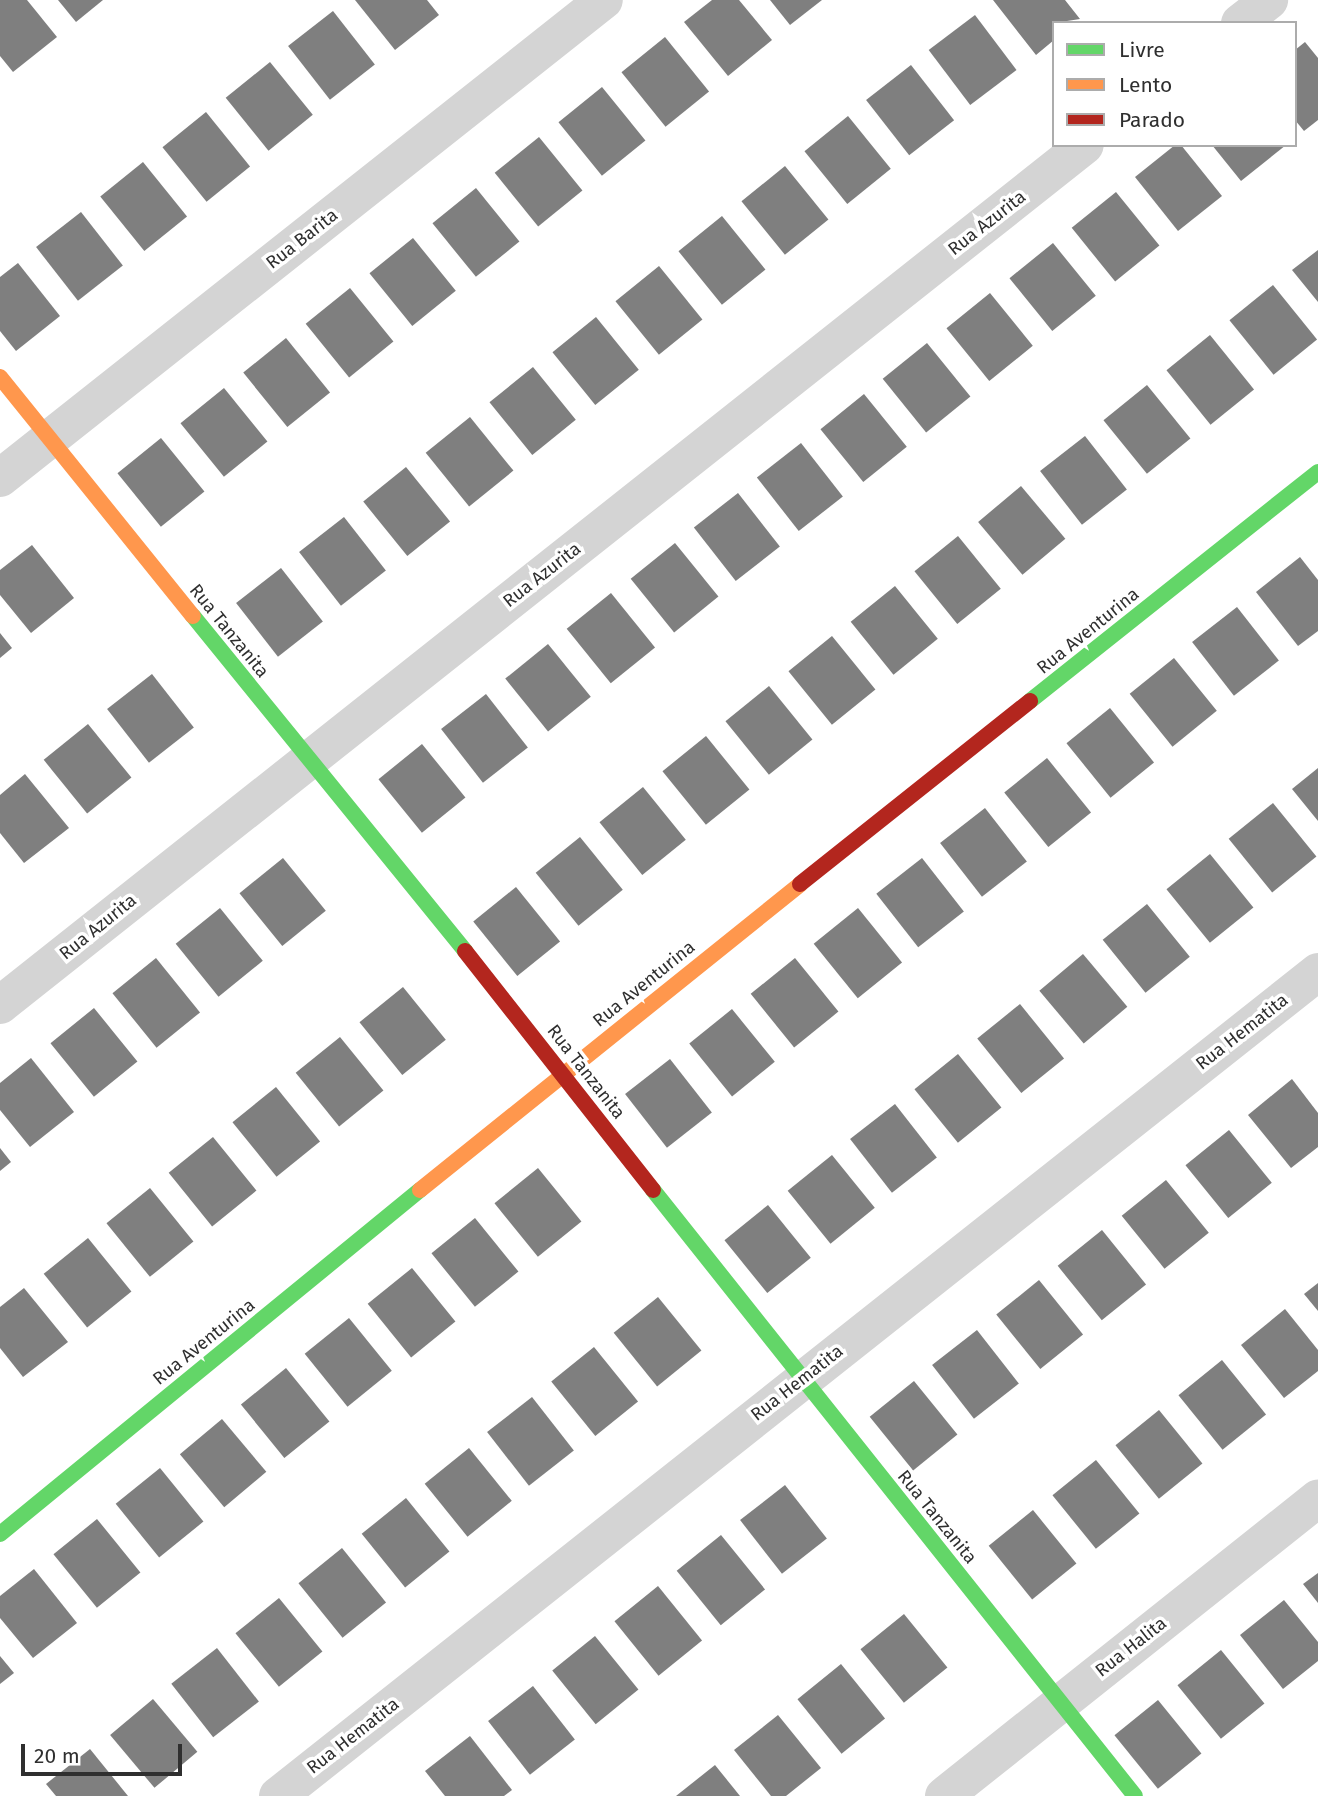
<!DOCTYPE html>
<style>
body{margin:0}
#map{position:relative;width:1318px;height:1796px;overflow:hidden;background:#fff;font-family:"Fira Sans",sans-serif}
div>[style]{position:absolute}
.building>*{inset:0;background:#7f7f7f;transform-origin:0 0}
.street>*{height:38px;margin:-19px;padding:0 19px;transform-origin:19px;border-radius:19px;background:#d4d4d4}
.fast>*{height:16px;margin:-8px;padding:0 8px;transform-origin:8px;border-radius:8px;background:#63d668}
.slow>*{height:16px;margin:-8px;padding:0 8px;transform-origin:8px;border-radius:8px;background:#ff974d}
.jam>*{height:16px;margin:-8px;padding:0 8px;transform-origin:8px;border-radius:8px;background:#b3261e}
span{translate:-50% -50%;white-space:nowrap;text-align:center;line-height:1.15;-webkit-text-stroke:7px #fff;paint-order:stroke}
.street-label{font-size:18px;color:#2f2f2f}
.legend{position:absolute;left:1052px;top:21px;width:245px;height:126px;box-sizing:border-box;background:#fff;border:2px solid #acacac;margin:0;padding:9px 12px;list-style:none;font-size:21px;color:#2f2f2f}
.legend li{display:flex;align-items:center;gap:14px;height:35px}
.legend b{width:35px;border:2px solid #acacac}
.scale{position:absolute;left:21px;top:1744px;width:161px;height:32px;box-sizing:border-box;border:4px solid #2f2f2f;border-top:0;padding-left:9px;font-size:21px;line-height:24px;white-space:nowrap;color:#2f2f2f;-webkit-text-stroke:5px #fff;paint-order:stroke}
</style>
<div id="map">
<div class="building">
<i style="clip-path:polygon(0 0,27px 0,57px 37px,13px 72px,0 56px)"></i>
<i style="clip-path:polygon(58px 0,103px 0,76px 22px)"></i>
<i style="clip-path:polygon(355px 0,427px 0,439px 15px,395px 50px)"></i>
<i style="clip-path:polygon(712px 0,739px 0,772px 40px,728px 76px,684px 22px)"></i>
<i style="clip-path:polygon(770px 0,822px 0,790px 25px)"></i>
<i style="clip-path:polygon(993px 0,1065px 0,1080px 19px,1054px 23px,1054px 40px,1036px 55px)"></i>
<i style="left:333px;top:11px;width:68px;height:57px;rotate:52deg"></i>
<i style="left:975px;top:15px;width:69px;height:58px;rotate:53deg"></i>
<i style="left:665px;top:37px;width:70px;height:56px;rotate:51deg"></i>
<i style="clip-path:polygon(1305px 42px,1318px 58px,1318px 120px,1304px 131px,1295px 120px,1295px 50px)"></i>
<i style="left:270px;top:62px;width:68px;height:57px;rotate:51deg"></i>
<i style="left:911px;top:65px;width:70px;height:57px;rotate:52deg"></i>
<i style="left:602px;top:87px;width:69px;height:56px;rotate:51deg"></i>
<i style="left:206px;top:112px;width:70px;height:56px;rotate:51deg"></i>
<i style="left:848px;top:116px;width:68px;height:56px;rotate:51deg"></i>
<i style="left:539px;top:137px;width:69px;height:57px;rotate:51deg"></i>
<i style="clip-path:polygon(1175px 145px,1181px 145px,1222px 196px,1178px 231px,1135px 177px)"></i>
<i style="clip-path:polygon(1212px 145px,1286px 145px,1241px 181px)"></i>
<i style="left:143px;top:162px;width:70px;height:55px;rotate:51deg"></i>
<i style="left:785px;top:166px;width:69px;height:56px;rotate:51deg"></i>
<i style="left:476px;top:188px;width:69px;height:56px;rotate:51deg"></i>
<i style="left:1116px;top:192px;width:69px;height:57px;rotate:51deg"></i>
<i style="left:81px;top:212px;width:68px;height:57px;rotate:52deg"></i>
<i style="left:722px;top:216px;width:69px;height:56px;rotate:51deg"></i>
<i style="left:413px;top:238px;width:68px;height:56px;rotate:51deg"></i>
<i style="left:1053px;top:243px;width:68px;height:56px;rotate:51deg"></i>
<i style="clip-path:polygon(1318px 250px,1318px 302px,1292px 270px)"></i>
<i style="clip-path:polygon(18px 263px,60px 316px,16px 351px,0 331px,0 277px)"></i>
<i style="left:659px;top:266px;width:69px;height:56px;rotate:51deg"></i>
<i style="left:1273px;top:285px;width:70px;height:56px;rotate:51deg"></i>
<i style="left:350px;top:288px;width:69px;height:57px;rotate:51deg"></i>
<i style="left:990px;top:293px;width:68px;height:56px;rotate:51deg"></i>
<i style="left:596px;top:317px;width:68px;height:56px;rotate:51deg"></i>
<i style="left:1210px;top:335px;width:70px;height:56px;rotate:51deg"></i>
<i style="left:286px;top:338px;width:70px;height:55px;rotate:51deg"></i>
<i style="left:927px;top:343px;width:69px;height:57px;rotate:51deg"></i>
<i style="left:533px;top:367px;width:68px;height:56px;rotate:51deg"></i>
<i style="left:1147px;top:385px;width:69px;height:56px;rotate:51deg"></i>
<i style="left:224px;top:388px;width:69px;height:56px;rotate:51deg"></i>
<i style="left:864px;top:394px;width:68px;height:56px;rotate:51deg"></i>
<i style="left:470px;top:417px;width:69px;height:57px;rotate:51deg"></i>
<i style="left:1085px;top:436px;width:68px;height:57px;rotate:52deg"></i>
<i style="left:161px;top:438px;width:69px;height:56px;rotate:51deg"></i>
<i style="left:801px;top:443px;width:68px;height:56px;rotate:52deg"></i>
<i style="left:406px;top:467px;width:70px;height:55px;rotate:51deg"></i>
<i style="left:1021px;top:486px;width:69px;height:56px;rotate:50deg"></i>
<i style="left:738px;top:493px;width:68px;height:56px;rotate:52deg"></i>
<i style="left:344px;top:517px;width:68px;height:57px;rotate:52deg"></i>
<i style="left:958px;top:536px;width:68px;height:56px;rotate:51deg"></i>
<i style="left:675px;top:543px;width:69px;height:57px;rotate:51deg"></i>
<i style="clip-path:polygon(32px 545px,74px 598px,31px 633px,0 595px,0 570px)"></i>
<i style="clip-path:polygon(1300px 557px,1318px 580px,1318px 631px,1298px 646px,1256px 592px)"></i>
<i style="left:281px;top:568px;width:68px;height:57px;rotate:52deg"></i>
<i style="left:895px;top:586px;width:68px;height:57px;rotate:51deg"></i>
<i style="left:611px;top:593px;width:70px;height:57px;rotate:51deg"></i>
<i style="left:1237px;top:607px;width:68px;height:57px;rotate:52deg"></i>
<i style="clip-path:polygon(0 633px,12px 648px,0 658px)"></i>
<i style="left:832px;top:636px;width:69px;height:56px;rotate:51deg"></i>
<i style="left:548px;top:644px;width:68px;height:55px;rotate:51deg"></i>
<i style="left:1174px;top:658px;width:68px;height:57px;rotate:51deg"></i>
<i style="left:152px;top:674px;width:68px;height:57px;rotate:52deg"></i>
<i style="left:769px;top:686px;width:69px;height:56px;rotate:51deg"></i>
<i style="left:486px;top:694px;width:68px;height:57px;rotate:52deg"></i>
<i style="left:1110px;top:708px;width:70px;height:56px;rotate:51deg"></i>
<i style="left:88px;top:724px;width:69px;height:57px;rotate:51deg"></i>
<i style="left:706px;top:736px;width:69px;height:56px;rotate:51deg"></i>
<i style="left:422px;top:744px;width:69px;height:56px;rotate:51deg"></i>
<i style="left:1047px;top:758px;width:70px;height:55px;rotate:51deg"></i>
<i style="clip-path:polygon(1318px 768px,1318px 821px,1292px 789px)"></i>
<i style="clip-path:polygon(25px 774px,69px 828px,24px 863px,0 833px,0 795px)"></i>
<i style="left:643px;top:787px;width:68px;height:56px;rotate:51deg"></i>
<i style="left:1273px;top:803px;width:69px;height:57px;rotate:51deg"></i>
<i style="left:985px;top:808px;width:68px;height:57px;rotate:52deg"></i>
<i style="left:580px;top:837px;width:68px;height:57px;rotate:51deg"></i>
<i style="left:1210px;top:854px;width:69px;height:56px;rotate:51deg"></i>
<i style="left:283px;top:858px;width:68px;height:56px;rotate:51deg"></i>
<i style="left:922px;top:858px;width:68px;height:58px;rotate:52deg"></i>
<i style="left:516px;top:887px;width:70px;height:55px;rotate:51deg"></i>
<i style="left:1147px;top:904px;width:68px;height:57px;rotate:51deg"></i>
<i style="left:220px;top:908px;width:68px;height:57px;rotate:51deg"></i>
<i style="left:858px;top:908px;width:70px;height:57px;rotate:51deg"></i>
<i style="left:1083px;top:954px;width:69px;height:57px;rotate:50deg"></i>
<i style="left:156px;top:958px;width:70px;height:56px;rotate:51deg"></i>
<i style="left:795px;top:958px;width:69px;height:57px;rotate:51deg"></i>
<i style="left:403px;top:987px;width:68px;height:56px;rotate:51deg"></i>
<i style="left:1020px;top:1004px;width:70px;height:55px;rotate:51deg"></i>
<i style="left:94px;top:1008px;width:69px;height:56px;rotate:51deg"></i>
<i style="left:732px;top:1009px;width:68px;height:55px;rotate:51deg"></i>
<i style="left:340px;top:1037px;width:69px;height:57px;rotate:51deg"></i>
<i style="left:958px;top:1054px;width:69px;height:56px;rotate:51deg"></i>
<i style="clip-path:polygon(31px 1058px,74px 1112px,30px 1147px,0 1110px,0 1083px)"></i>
<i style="left:670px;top:1059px;width:68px;height:57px;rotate:52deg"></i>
<i style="clip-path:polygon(1292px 1079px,1318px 1113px,1318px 1147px,1291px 1168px,1248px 1115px)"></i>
<i style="left:276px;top:1087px;width:70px;height:56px;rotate:51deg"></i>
<i style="left:895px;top:1104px;width:68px;height:57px;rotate:52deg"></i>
<i style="left:1229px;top:1130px;width:68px;height:56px;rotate:51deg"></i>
<i style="left:213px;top:1137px;width:69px;height:57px;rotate:51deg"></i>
<i style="clip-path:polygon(0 1148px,11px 1162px,0 1171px)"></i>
<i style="left:832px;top:1155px;width:68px;height:57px;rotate:51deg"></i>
<i style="left:538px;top:1168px;width:69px;height:56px;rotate:51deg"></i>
<i style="left:1166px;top:1180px;width:68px;height:57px;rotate:51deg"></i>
<i style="left:150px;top:1188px;width:69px;height:56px;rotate:51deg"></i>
<i style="left:768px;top:1205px;width:68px;height:56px;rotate:51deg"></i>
<i style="left:475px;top:1218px;width:69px;height:56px;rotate:51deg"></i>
<i style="left:1102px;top:1230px;width:70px;height:57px;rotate:51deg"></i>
<i style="left:88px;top:1238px;width:69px;height:57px;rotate:51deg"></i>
<i style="left:412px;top:1268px;width:69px;height:57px;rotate:51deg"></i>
<i style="left:1039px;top:1280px;width:70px;height:55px;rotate:51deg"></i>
<i style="clip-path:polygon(1318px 1283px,1318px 1311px,1304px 1294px)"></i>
<i style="clip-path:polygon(24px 1288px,68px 1342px,23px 1377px,0 1348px,0 1307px)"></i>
<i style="left:658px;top:1297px;width:69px;height:57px;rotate:51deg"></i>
<i style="clip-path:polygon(1285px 1309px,1318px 1350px,1318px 1371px,1284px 1398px,1241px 1345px)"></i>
<i style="left:349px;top:1318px;width:68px;height:57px;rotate:51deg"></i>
<i style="left:977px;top:1330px;width:68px;height:57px;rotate:52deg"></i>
<i style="left:594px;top:1347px;width:70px;height:55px;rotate:51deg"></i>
<i style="left:1222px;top:1360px;width:70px;height:56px;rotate:51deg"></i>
<i style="left:286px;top:1368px;width:69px;height:58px;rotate:51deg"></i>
<i style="left:914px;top:1381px;width:69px;height:57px;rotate:51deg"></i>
<i style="left:532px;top:1397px;width:68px;height:57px;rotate:52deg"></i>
<i style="left:1159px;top:1410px;width:69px;height:56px;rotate:51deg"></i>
<i style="left:222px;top:1419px;width:69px;height:55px;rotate:50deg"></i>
<i style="left:469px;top:1448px;width:68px;height:57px;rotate:51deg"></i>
<i style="left:1096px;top:1460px;width:69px;height:56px;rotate:51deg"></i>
<i style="left:160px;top:1468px;width:69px;height:57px;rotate:51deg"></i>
<i style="left:785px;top:1485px;width:68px;height:57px;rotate:52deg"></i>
<i style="left:406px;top:1498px;width:69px;height:57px;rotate:51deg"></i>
<i style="left:1033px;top:1510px;width:69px;height:57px;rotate:51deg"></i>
<i style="left:97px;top:1519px;width:69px;height:56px;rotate:51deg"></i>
<i style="left:721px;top:1535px;width:70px;height:57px;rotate:51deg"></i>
<i style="left:342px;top:1548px;width:70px;height:56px;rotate:51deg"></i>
<i style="clip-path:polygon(34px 1569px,77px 1623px,33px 1658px,0 1618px,0 1596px)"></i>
<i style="clip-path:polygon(1318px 1573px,1318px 1603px,1303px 1584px)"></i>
<i style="left:658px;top:1586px;width:70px;height:56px;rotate:51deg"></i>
<i style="left:279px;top:1598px;width:69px;height:56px;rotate:51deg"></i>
<i style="clip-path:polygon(1284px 1600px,1318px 1642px,1318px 1661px,1283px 1689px,1240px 1635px)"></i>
<i style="left:904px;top:1614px;width:69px;height:56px;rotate:51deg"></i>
<i style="left:595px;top:1636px;width:69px;height:55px;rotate:51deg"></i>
<i style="left:217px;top:1648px;width:68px;height:58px;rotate:52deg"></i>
<i style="left:1221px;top:1650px;width:69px;height:56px;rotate:51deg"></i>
<i style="clip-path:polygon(0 1656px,14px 1673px,0 1684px)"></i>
<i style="left:841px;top:1664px;width:70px;height:56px;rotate:51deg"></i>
<i style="left:533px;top:1686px;width:68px;height:57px;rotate:52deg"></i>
<i style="left:153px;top:1699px;width:69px;height:56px;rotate:50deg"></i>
<i style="left:1158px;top:1700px;width:69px;height:56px;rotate:51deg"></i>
<i style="clip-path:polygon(778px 1715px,821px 1768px,786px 1796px,771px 1796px,734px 1750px)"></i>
<i style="clip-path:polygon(470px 1736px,512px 1790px,504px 1796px,445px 1796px,425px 1771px)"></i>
<i style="clip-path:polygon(90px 1749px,128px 1796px,56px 1796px,46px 1784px)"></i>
<i style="clip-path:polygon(715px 1765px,740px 1796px,676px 1796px)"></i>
</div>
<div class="street">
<i style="left:1240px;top:23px;width:37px;rotate:-38deg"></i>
<i style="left:0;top:478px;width:770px;rotate:-38.36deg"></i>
<i style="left:0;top:1005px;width:1384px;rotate:-38.4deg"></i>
<i style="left:278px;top:1796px;width:1327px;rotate:-38.39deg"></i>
<i style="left:944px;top:1796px;width:478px;rotate:-38.5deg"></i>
</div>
<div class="fast">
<i style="left:193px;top:616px;width:432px;rotate:50.9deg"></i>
<i style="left:1030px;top:701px;width:368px;rotate:-38.5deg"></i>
<i style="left:653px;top:1190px;width:774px;rotate:51.5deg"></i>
<i style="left:0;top:1534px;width:543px;rotate:-39.32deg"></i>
</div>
<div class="slow">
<i style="left:0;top:377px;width:307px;rotate:51.1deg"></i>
<i style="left:420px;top:1190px;width:488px;rotate:-38.8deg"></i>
</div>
<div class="jam">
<i style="left:800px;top:884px;width:294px;rotate:-38.5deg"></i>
<i style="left:465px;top:951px;width:304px;rotate:51.8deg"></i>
</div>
<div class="street-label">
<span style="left:987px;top:223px;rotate:-38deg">Rua Azurita</span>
<span style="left:302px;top:239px;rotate:-38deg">Rua Barita</span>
<span style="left:542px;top:575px;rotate:-38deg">Rua Azurita</span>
<span style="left:229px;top:631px;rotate:51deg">Rua Tanzanita</span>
<span style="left:1088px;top:631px;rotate:-39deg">Rua Aventurina</span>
<span style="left:98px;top:927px;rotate:-39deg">Rua Azurita</span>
<span style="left:644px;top:984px;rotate:-39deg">Rua Aventurina</span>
<span style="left:1242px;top:1032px;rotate:-38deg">Rua Hematita</span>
<span style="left:586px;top:1072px;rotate:52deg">Rua Tanzanita</span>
<span style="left:204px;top:1342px;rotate:-39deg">Rua Aventurina</span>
<span style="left:797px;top:1383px;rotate:-38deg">Rua Hematita</span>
<span style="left:937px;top:1517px;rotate:51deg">Rua Tanzanita</span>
<span style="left:1131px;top:1647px;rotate:-38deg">Rua Halita</span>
<span style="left:353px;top:1736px;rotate:-38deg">Rua Hematita</span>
</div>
<ul class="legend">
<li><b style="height:9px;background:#63d668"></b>Livre</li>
<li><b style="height:9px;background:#ff974d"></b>Lento</li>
<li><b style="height:9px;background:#b3261e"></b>Parado</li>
</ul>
<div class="scale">20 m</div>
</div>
